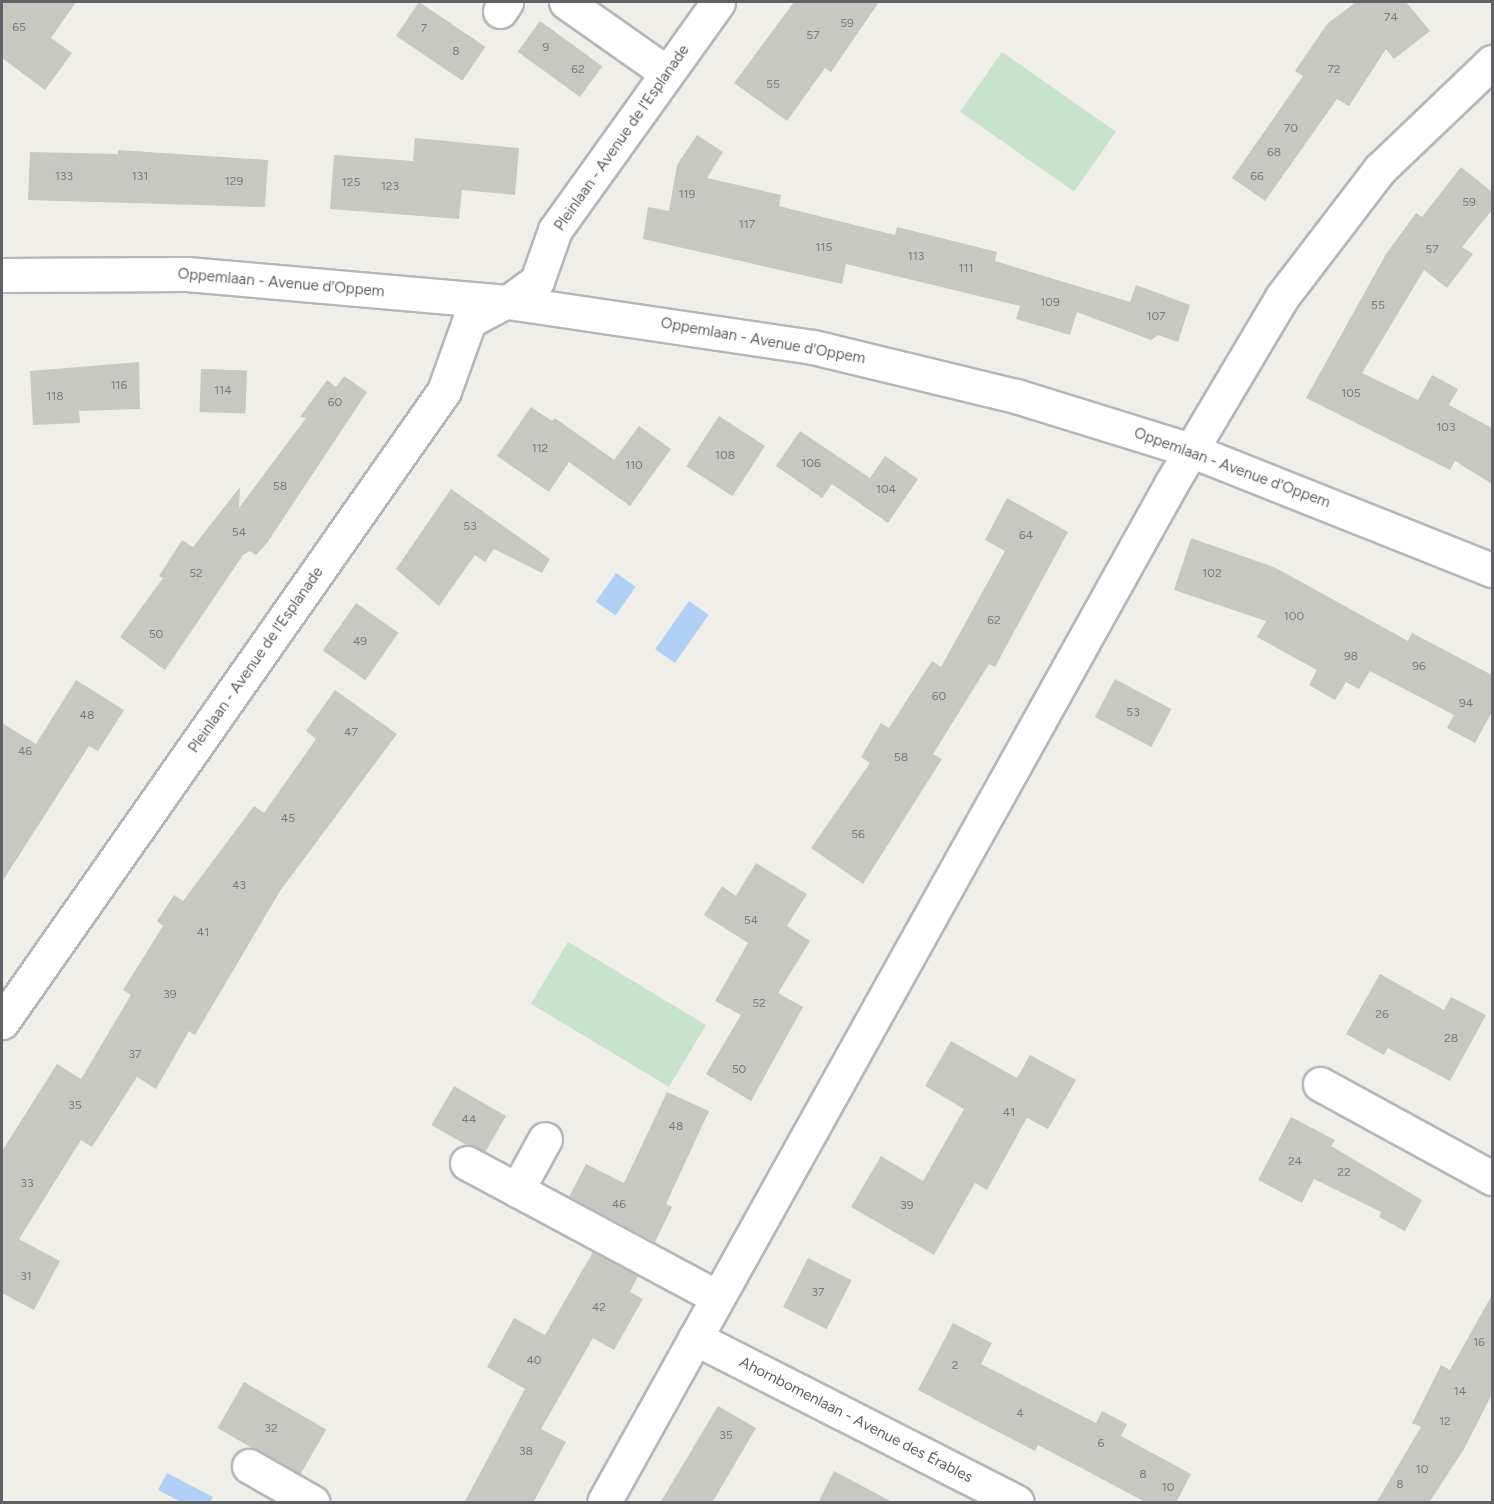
<!DOCTYPE html>
<meta charset="utf-8">
<style>
body{margin:0}
#map{position:relative;width:1494px;height:1504px;overflow:hidden;background:#efeee8;font-family:Figtree,sans-serif}
div>[style]{position:absolute}
.green>*{inset:0;background:#c7e3cb;transform-origin:0 0}
.water>*{inset:0;background:#b1d0f5;transform-origin:0 0}
.building>*{inset:0;background:#c8c8c2;transform-origin:0 0}
.roads{filter:drop-shadow(2px 0 #b4b6ba) drop-shadow(-2px 0 #b4b6ba) drop-shadow(0 2px #b4b6ba) drop-shadow(0 -2px #b4b6ba)}
.minor>*{height:33px;margin:-16.5px;padding:0 16.5px;transform-origin:16.5px;border-radius:16.5px;background:#fff}
span{translate:-50% -50%;white-space:nowrap;text-align:center;line-height:1.15;-webkit-text-stroke:4.5px #fff;paint-order:stroke}
.number-label{font-size:12px;color:#797b7d}
.number-label span{-webkit-text-stroke-width:0}
.street-label{font-size:15px;color:#5f6166}
.frame{position:absolute;inset:0;border:3px solid #5f6166;pointer-events:none}
</style>
<div id="map">
<div class="green">
<i style="left:1002px;top:52px;width:139px;height:73px;rotate:35deg"></i>
<i style="left:568px;top:942px;width:161px;height:72px;rotate:31deg"></i>
</div>
<div class="water">
<i style="left:616px;top:573px;width:24px;height:35px;rotate:35deg"></i>
<i style="left:689px;top:601px;width:24px;height:59px;rotate:35deg"></i>
<i style="clip-path:polygon(167px 1473px,213px 1497px,210px 1502px,181px 1502px,158px 1490px)"></i>
</div>
<div class="building">
<i style="clip-path:polygon(2px 2px,76px 2px,51px 38px,72px 53px,45px 90px,2px 58px)"></i>
<i style="left:419px;top:2px;width:80px;height:41px;rotate:34deg"></i>
<i style="clip-path:polygon(794px 2px,879px 2px,831px 72px,825px 68px,787px 121px,734px 83px)"></i>
<i style="clip-path:polygon(1356px 2px,1406px 2px,1430px 31px,1394px 59px,1386px 49px,1349px 106px,1337px 99px,1265px 201px,1232px 178px,1303px 76px,1295px 71px,1327px 24px)"></i>
<i style="left:540px;top:21px;width:77px;height:38px;rotate:36deg"></i>
<i style="clip-path:polygon(697px 135px,723px 152px,707px 178px,781px 195px,779px 206px,895px 235px,897px 227px,997px 252px,995px 261px,1130px 302px,1136px 285px,1190px 305px,1178px 342px,1158px 335px,1151px 340px,1077px 312px,1070px 335px,1016px 319px,1020px 306px,846px 264px,842px 284px,643px 239px,648px 207px,669px 211px,677px 165px)"></i>
<i style="clip-path:polygon(415px 138px,519px 148px,515px 195px,462px 190px,459px 219px,330px 209px,334px 155px,413px 161px)"></i>
<i style="clip-path:polygon(118px 150px,268px 160px,265px 207px,28px 200px,30px 152px,118px 154px)"></i>
<i style="clip-path:polygon(1461px 167px,1492px 192px,1492px 210px,1462px 247px,1473px 254px,1447px 288px,1424px 270px,1362px 373px,1418px 400px,1432px 375px,1458px 389px,1449px 405px,1492px 428px,1492px 484px,1455px 461px,1450px 470px,1306px 398px,1386px 254px,1416px 213px,1422px 217px)"></i>
<i style="clip-path:polygon(139px 362px,140px 409px,79px 411px,80px 423px,33px 425px,30px 371px)"></i>
<i style="left:201px;top:369px;width:46px;height:43px;rotate:2deg"></i>
<i style="clip-path:polygon(344px 376px,367px 392px,267px 543px,256px 555px,250px 551px,243px 555px,165px 670px,120px 637px,163px 578px,159px 576px,182px 540px,193px 547px,240px 487px,239px 508px,306px 418px,300px 417px,327px 380px,336px 387px)"></i>
<i style="clip-path:polygon(531px 407px,552px 421px,555px 418px,614px 460px,639px 426px,671px 449px,630px 506px,569px 462px,549px 492px,497px 456px)"></i>
<i style="left:719px;top:416px;width:55px;height:60px;rotate:33deg"></i>
<i style="clip-path:polygon(800px 431px,870px 478px,885px 456px,918px 479px,888px 523px,832px 484px,822px 498px,776px 466px)"></i>
<i style="clip-path:polygon(451px 489px,550px 559px,542px 573px,494px 549px,485px 562px,475px 555px,439px 606px,396px 569px)"></i>
<i style="clip-path:polygon(1007px 498px,1068px 532px,995px 667px,989px 664px,933px 754px,942px 759px,863px 884px,811px 848px,870px 763px,861px 757px,881px 723px,889px 728px,932px 661px,941px 667px,1005px 551px,985px 540px)"></i>
<i style="clip-path:polygon(1191px 538px,1276px 568px,1408px 641px,1412px 633px,1492px 675px,1492px 712px,1475px 743px,1447px 728px,1454px 715px,1370px 671px,1359px 689px,1346px 682px,1335px 700px,1309px 685px,1317px 670px,1257px 637px,1266px 621px,1174px 590px)"></i>
<i style="left:356px;top:603px;width:52px;height:58px;rotate:35deg"></i>
<i style="left:1115px;top:679px;width:64px;height:43px;rotate:28deg"></i>
<i style="clip-path:polygon(76px 680px,124px 710px,98px 751px,89px 746px,2px 882px,2px 723px,36px 744px)"></i>
<i style="clip-path:polygon(335px 690px,397px 734px,280px 891px,195px 1035px,189px 1031px,156px 1089px,137px 1077px,92px 1147px,81px 1140px,19px 1239px,60px 1261px,34px 1310px,2px 1293px,2px 1151px,57px 1064px,81px 1079px,131px 995px,123px 990px,163px 926px,157px 921px,174px 895px,183px 901px,254px 806px,264px 813px,316px 739px,306px 731px)"></i>
<i style="clip-path:polygon(756px 863px,807px 894px,787px 926px,810px 941px,778px 993px,803px 1007px,751px 1101px,706px 1074px,741px 1015px,715px 1001px,748px 943px,704px 915px,722px 886px,736px 896px)"></i>
<i style="clip-path:polygon(1380px 974px,1444px 1010px,1451px 997px,1486px 1015px,1450px 1081px,1388px 1048px,1384px 1055px,1346px 1034px)"></i>
<i style="clip-path:polygon(951px 1041px,1017px 1078px,1030px 1055px,1076px 1080px,1048px 1129px,1027px 1118px,987px 1190px,975px 1183px,934px 1255px,851px 1207px,881px 1156px,923px 1181px,964px 1109px,925px 1086px)"></i>
<i style="left:454px;top:1086px;width:60px;height:45px;rotate:30deg"></i>
<i style="clip-path:polygon(667px 1092px,709px 1111px,666px 1204px,672px 1207px,655px 1242px,569px 1197px,586px 1164px,624px 1183px)"></i>
<i style="clip-path:polygon(1291px 1117px,1335px 1140px,1331px 1146px,1422px 1200px,1405px 1231px,1379px 1217px,1381px 1212px,1314px 1179px,1302px 1203px,1258px 1180px)"></i>
<i style="clip-path:polygon(593px 1252px,638px 1276px,630px 1292px,643px 1299px,614px 1350px,593px 1338px,541px 1429px,566px 1442px,533px 1503px,464px 1503px,525px 1389px,487px 1367px,514px 1318px,545px 1335px)"></i>
<i style="left:808px;top:1258px;width:49px;height:55px;rotate:27deg"></i>
<i style="clip-path:polygon(1492px 1295px,1492px 1394px,1464px 1449px,1429px 1503px,1376px 1503px,1421px 1427px,1412px 1423px,1441px 1365px,1450px 1370px)"></i>
<i style="clip-path:polygon(953px 1323px,992px 1343px,981px 1364px,1096px 1423px,1102px 1411px,1127px 1424px,1121px 1436px,1191px 1474px,1176px 1503px,1147px 1503px,1038px 1445px,1035px 1451px,918px 1390px)"></i>
<i style="left:244px;top:1382px;width:95px;height:53px;rotate:30deg"></i>
<i style="clip-path:polygon(718px 1406px,756px 1428px,712px 1503px,660px 1503px)"></i>
<i style="clip-path:polygon(834px 1471px,894px 1503px,818px 1503px)"></i>
</div>
<div class="roads">
<div class="minor">
<i style="left:566px;top:2px;width:123px;rotate:35.1deg"></i>
<i style="left:500px;top:11px;width:11px;rotate:-56deg"></i>
<i style="left:2px;top:275px;width:185px;rotate:-0.3deg"></i>
<i style="left:187px;top:274px;width:322px;rotate:5deg"></i>
<i style="left:508px;top:302px;width:308px;rotate:8.4deg"></i>
<i style="left:813px;top:347px;width:209px;rotate:13.6deg"></i>
<i style="left:1016px;top:396px;width:182px;rotate:17.2deg"></i>
<i style="left:1190px;top:450px;width:325px;rotate:21.7deg"></i>
<i style="left:508px;top:302px;width:36px;rotate:-36deg"></i>
<i style="left:537px;top:281px;width:54px;rotate:-70.6deg"></i>
<i style="left:555px;top:230px;width:280px;rotate:-54.4deg"></i>
<i style="left:2px;top:1022px;width:770px;rotate:-54.99deg"></i>
<i style="left:444px;top:391px;width:74px;rotate:-70.3deg"></i>
<i style="left:469px;top:321px;width:40px;rotate:-28deg"></i>
<i style="left:1320px;top:1084px;width:196px;rotate:28.7deg"></i>
<i style="left:467px;top:1163px;width:284px;rotate:28.2deg"></i>
<i style="left:517px;top:1190px;width:58px;rotate:-61.2deg"></i>
<i style="left:695px;top:1338px;width:361px;rotate:27deg"></i>
<i style="left:249px;top:1466px;width:73px;rotate:29.7deg"></i>
<i style="left:604px;top:1502px;width:1165px;rotate:-60.88deg"></i>
<i style="left:1171px;top:484px;width:217px;rotate:-59.3deg"></i>
<i style="left:1282px;top:297px;width:161px;rotate:-52.6deg"></i>
<i style="left:1380px;top:169px;width:155px;rotate:-43.7deg"></i>
</div>
</div>
<div class="number-label">
<span style="left:1391px;top:18px">74</span>
<span style="left:847px;top:24px">59</span>
<span style="left:19px;top:28px">65</span>
<span style="left:424px;top:29px">7</span>
<span style="left:813px;top:36px">57</span>
<span style="left:546px;top:48px">9</span>
<span style="left:456px;top:52px">8</span>
<span style="left:578px;top:70px">62</span>
<span style="left:1334px;top:70px">72</span>
<span style="left:773px;top:85px">55</span>
<span style="left:1291px;top:129px">70</span>
<span style="left:1274px;top:153px">68</span>
<span style="left:64px;top:177px">133</span>
<span style="left:140px;top:177px">131</span>
<span style="left:1257px;top:177px">66</span>
<span style="left:234px;top:182px">129</span>
<span style="left:351px;top:183px">125</span>
<span style="left:390px;top:187px">123</span>
<span style="left:687px;top:195px">119</span>
<span style="left:1469px;top:203px">59</span>
<span style="left:747px;top:225px">117</span>
<span style="left:824px;top:248px">115</span>
<span style="left:1432px;top:250px">57</span>
<span style="left:916px;top:257px">113</span>
<span style="left:966px;top:269px">111</span>
<span style="left:1050px;top:303px">109</span>
<span style="left:1378px;top:306px">55</span>
<span style="left:1156px;top:317px">107</span>
<span style="left:119px;top:386px">116</span>
<span style="left:223px;top:391px">114</span>
<span style="left:1351px;top:394px">105</span>
<span style="left:55px;top:397px">118</span>
<span style="left:335px;top:403px">60</span>
<span style="left:1446px;top:428px">103</span>
<span style="left:540px;top:449px">112</span>
<span style="left:725px;top:456px">108</span>
<span style="left:811px;top:464px">106</span>
<span style="left:634px;top:466px">110</span>
<span style="left:280px;top:487px">58</span>
<span style="left:886px;top:490px">104</span>
<span style="left:470px;top:527px">53</span>
<span style="left:239px;top:533px">54</span>
<span style="left:1026px;top:536px">64</span>
<span style="left:196px;top:574px">52</span>
<span style="left:1212px;top:574px">102</span>
<span style="left:1294px;top:617px">100</span>
<span style="left:994px;top:621px">62</span>
<span style="left:156px;top:635px">50</span>
<span style="left:360px;top:642px">49</span>
<span style="left:1351px;top:657px">98</span>
<span style="left:1419px;top:667px">96</span>
<span style="left:939px;top:697px">60</span>
<span style="left:1466px;top:704px">94</span>
<span style="left:1133px;top:713px">53</span>
<span style="left:87px;top:716px">48</span>
<span style="left:351px;top:733px">47</span>
<span style="left:25px;top:752px">46</span>
<span style="left:901px;top:758px">58</span>
<span style="left:288px;top:819px">45</span>
<span style="left:858px;top:835px">56</span>
<span style="left:239px;top:886px">43</span>
<span style="left:751px;top:921px">54</span>
<span style="left:203px;top:933px">41</span>
<span style="left:170px;top:995px">39</span>
<span style="left:759px;top:1004px">52</span>
<span style="left:1382px;top:1015px">26</span>
<span style="left:1451px;top:1039px">28</span>
<span style="left:135px;top:1055px">37</span>
<span style="left:739px;top:1070px">50</span>
<span style="left:75px;top:1106px">35</span>
<span style="left:1009px;top:1113px">41</span>
<span style="left:469px;top:1120px">44</span>
<span style="left:676px;top:1127px">48</span>
<span style="left:1295px;top:1162px">24</span>
<span style="left:1344px;top:1173px">22</span>
<span style="left:27px;top:1184px">33</span>
<span style="left:619px;top:1205px">46</span>
<span style="left:907px;top:1206px">39</span>
<span style="left:26px;top:1277px">31</span>
<span style="left:818px;top:1293px">37</span>
<span style="left:599px;top:1308px">42</span>
<span style="left:1479px;top:1343px">16</span>
<span style="left:534px;top:1361px">40</span>
<span style="left:955px;top:1366px">2</span>
<span style="left:1460px;top:1392px">14</span>
<span style="left:1020px;top:1414px">4</span>
<span style="left:1445px;top:1422px">12</span>
<span style="left:271px;top:1429px">32</span>
<span style="left:726px;top:1436px">35</span>
<span style="left:1101px;top:1444px">6</span>
<span style="left:526px;top:1452px">38</span>
<span style="left:1422px;top:1470px">10</span>
<span style="left:1143px;top:1475px">8</span>
<span style="left:1400px;top:1485px">8</span>
<span style="left:1168px;top:1488px">10</span>
</div>
<div class="street-label">
<span style="left:622px;top:138px;rotate:-55deg">Pleinlaan - Avenue de l'Esplanade</span>
<span style="left:281px;top:283px;rotate:5deg">Oppemlaan - Avenue d'Oppem</span>
<span style="left:763px;top:341px;rotate:10deg">Oppemlaan - Avenue d'Oppem</span>
<span style="left:1232px;top:468px;rotate:20deg">Oppemlaan - Avenue d'Oppem</span>
<span style="left:256px;top:660px;rotate:-55deg">Pleinlaan - Avenue de l'Esplanade</span>
<span style="left:856px;top:1420px;rotate:27deg">Ahornbomenlaan - Avenue des Érables</span>
</div>
<div class="frame"></div>
</div>
